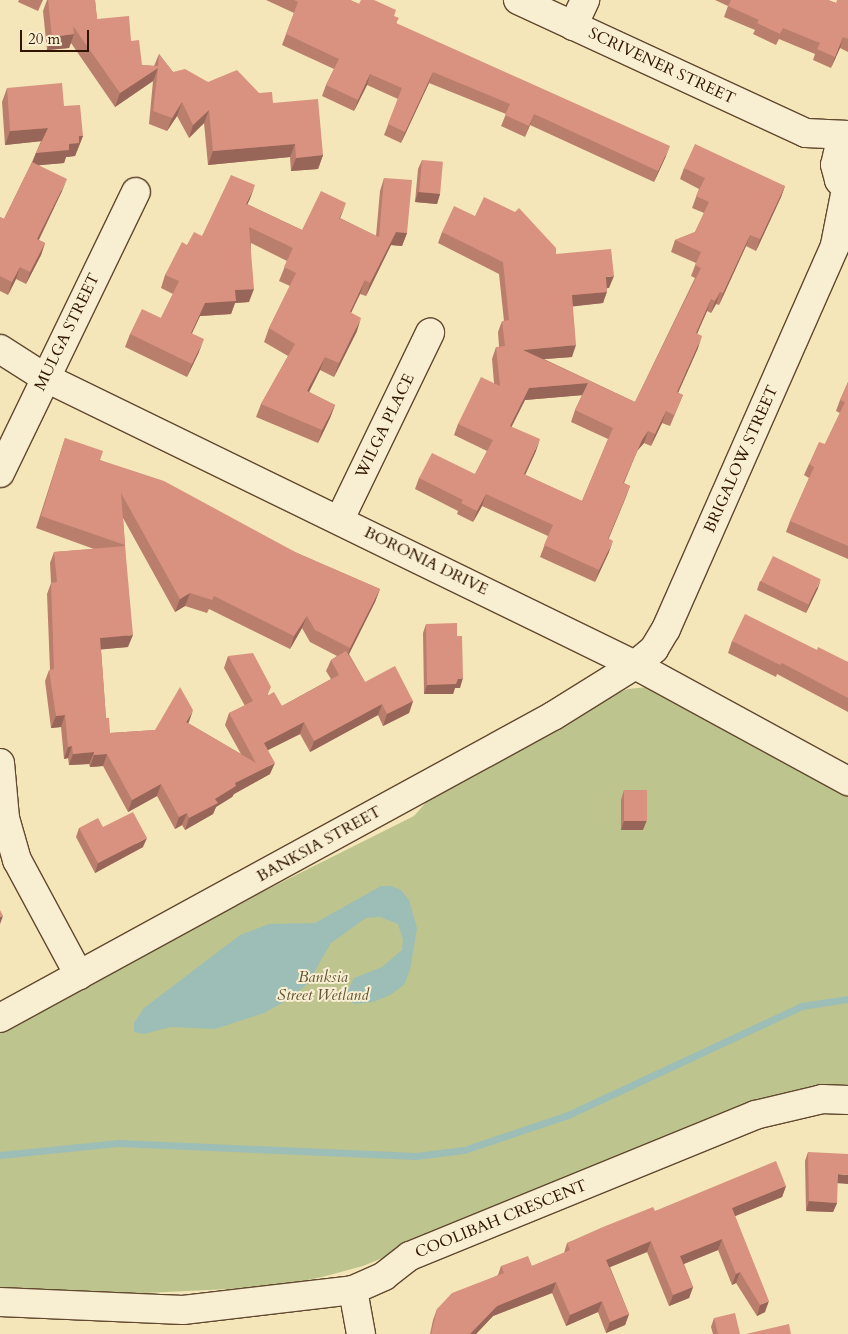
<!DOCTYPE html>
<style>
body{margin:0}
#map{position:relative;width:848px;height:1334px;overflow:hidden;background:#f5e6b9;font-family:Cardo,serif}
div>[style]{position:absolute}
.green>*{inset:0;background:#bdc48e}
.water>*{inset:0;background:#9dbeb6}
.stream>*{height:7px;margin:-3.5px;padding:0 3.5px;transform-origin:3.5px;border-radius:3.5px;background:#9dbeb6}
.roads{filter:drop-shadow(1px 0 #61482e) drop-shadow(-1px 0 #61482e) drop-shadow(0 1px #61482e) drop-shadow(0 -1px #61482e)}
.minor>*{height:28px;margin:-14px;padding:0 14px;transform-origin:14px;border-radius:14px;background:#f8efd2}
.wall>*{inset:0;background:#ba7e6d}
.shaded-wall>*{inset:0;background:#976659}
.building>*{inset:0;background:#d8927f;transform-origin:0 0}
span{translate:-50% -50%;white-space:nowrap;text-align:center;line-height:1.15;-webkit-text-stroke:4px #f8efd2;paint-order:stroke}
.street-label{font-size:16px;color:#301400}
.park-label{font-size:16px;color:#615232;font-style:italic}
.scale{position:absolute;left:20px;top:30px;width:69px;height:22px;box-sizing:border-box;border:2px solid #301400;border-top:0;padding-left:6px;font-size:15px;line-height:18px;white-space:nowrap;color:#301400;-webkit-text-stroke:4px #f8efd2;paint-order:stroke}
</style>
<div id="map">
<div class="green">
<i style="clip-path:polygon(648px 687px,848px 786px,848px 1089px,494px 1212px,363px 1266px,322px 1277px,274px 1287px,123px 1294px,0 1289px,0 1023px,414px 816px,438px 789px,608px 697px,628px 689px)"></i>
</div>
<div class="water">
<i style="clip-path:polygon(381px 886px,391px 886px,401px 890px,409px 900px,417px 928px,410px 970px,404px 985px,390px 995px,373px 1002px,355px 1004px,349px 1001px,346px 993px,354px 978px,382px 967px,402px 950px,403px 940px,398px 924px,380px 917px,366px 918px,331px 943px,308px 983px,293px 997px,264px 1013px,215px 1029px,171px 1027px,144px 1034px,134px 1032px,134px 1023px,144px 1008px,240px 935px,269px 924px,315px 923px)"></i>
</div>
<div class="stream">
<i style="left:0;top:1155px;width:120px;rotate:-5.8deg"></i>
<i style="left:119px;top:1143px;width:297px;rotate:2.5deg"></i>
<i style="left:416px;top:1156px;width:48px;rotate:-7.1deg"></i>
<i style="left:464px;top:1150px;width:110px;rotate:-18.6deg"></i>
<i style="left:568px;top:1115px;width:258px;rotate:-25deg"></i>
<i style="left:802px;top:1006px;width:47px;rotate:-8.7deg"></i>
</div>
<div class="roads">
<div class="minor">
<i style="left:518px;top:0;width:317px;rotate:24.8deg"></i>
<i style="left:806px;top:133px;width:42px;rotate:2.7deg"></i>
<i style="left:573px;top:26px;width:29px;rotate:-65deg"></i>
<i style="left:848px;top:137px;width:14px;rotate:129deg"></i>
<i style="left:839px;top:148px;width:17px;rotate:103deg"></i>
<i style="left:835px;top:165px;width:16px;rotate:75deg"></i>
<i style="left:839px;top:180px;width:14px;rotate:51deg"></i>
<i style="left:0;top:349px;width:52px;rotate:32.5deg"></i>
<i style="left:44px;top:377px;width:657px;rotate:25.98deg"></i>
<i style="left:635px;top:665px;width:243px;rotate:28.6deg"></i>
<i style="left:0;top:473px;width:312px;rotate:-64.2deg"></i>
<i style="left:340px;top:519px;width:207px;rotate:-64.2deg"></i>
<i style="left:0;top:763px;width:55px;rotate:84.8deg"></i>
<i style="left:5px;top:818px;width:44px;rotate:74.1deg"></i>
<i style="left:17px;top:860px;width:131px;rotate:61.7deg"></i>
<i style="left:0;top:1018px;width:630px;rotate:-28.64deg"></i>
<i style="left:553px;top:716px;width:97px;rotate:-31.9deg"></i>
<i style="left:635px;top:665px;width:25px;rotate:-40deg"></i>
<i style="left:654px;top:649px;width:23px;rotate:-59deg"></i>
<i style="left:666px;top:629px;width:420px;rotate:-66.2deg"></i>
<i style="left:835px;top:245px;width:57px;rotate:-78.9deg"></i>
<i style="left:353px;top:1290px;width:45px;rotate:79.7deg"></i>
<i style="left:0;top:1302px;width:183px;rotate:2.5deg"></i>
<i style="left:183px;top:1310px;width:171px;rotate:-6.7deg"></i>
<i style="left:353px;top:1290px;width:34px;rotate:-24deg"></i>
<i style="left:384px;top:1276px;width:33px;rotate:-38deg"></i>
<i style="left:410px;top:1256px;width:373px;rotate:-22.2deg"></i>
<i style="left:755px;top:1115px;width:69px;rotate:-13.4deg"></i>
<i style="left:822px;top:1099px;width:26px;rotate:2deg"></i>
</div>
</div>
<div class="wall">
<i style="clip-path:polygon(19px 0,43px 0,38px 11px,18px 2px)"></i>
<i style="clip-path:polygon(47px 0,95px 0,97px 19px,131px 41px,142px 65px,154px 66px,159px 54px,173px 72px,208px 82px,259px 93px,273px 103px,323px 155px,318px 169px,291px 171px,290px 157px,208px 165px,204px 123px,189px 138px,177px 116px,167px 131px,149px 124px,153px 81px,115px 107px,71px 43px,69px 48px,47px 50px,43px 11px)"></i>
<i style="clip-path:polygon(266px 0,350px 0,359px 4px,394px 16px,397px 24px,666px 156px,654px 182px,530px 125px,525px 137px,501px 126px,506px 114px,429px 83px,401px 143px,384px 135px,398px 99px,367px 85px,354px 111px,322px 96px,326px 85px,334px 69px,282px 45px,294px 13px)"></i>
<i style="clip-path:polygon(715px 0,828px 0,836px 3px,848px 0,848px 52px,840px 48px,831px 68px,813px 60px,815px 54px,779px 39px,776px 45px,753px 34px,755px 30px,724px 17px,728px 6px)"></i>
<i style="clip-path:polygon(7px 88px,64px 106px,83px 136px,75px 156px,66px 157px,64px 163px,39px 165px,62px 191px,39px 240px,45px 243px,41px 255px,26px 284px,16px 279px,8px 295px,0 291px,0 217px,4px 219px,32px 162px,41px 141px,5px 145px,2px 102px)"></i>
<i style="clip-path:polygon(422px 160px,440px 194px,437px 204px,415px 202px,418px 169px)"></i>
<i style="clip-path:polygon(evenodd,684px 168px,785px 186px,781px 197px,756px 251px,746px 246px,719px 305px,716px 304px,711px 313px,707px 311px,697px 334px,698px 348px,678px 393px,683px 395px,670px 426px,662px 423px,651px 446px,644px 443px,637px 451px,624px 483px,630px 486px,608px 538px,609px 552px,595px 582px,540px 557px,548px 536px,482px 506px,473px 522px,457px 514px,458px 511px,415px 489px,419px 478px,475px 474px,487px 451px,454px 435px,458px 424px,494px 383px,492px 359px,496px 347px,499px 347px,498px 332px,502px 321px,504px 321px,499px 274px,438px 243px,442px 232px,556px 254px,609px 288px,607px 288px,603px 303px,573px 306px,572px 357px,544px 359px,635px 402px,695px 278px,691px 276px,696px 263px,671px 252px,675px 240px,695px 232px,704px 213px,692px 208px,699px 189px,680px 179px,684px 168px,582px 395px,575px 410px,571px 422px,608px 439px,582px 501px,525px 475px,536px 451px,511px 427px,525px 400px,582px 395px)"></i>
<i style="clip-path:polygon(384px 178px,407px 233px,402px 246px,391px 245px,366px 296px,360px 294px,351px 313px,357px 331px,334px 377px,320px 370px,309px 392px,335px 405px,330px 418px,318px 443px,256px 417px,261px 404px,288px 356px,264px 342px,269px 328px,290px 286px,279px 281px,287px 261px,251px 243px,249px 302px,235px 303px,231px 314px,200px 316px,192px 333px,199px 352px,187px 377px,125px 347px,130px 334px,161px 318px,173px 294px,161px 288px,165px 275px,187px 245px,202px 236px,250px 199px,247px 204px,302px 230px,340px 218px,376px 236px,380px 191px)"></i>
<i style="clip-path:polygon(848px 382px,848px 559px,786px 532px,790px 521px,809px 478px,804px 475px,809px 464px,825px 444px,840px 413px,836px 411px,840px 400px)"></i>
<i style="clip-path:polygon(evenodd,65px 438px,100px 460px,297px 553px,380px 589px,375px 602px,349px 654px,365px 682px,413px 701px,409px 713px,383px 726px,378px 715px,310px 752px,300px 734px,268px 750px,270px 774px,234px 794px,232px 797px,216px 807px,213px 814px,185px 830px,182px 825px,175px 829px,157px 796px,128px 812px,103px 766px,90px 767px,89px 764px,69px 765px,68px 758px,64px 759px,61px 727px,51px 728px,45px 681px,49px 670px,50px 670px,47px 594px,51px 583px,50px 563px,54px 552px,94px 549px,36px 528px,65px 438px,123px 518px,175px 612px,185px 606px,207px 613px,209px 609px,290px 649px,302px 628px,310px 642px,337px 656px,331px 660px,326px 671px,331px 679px,282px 706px,268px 695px,228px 656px,224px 668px,245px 706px,229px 713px,225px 725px,241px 754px,188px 723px,155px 730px,110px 733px,106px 718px,101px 649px,128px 647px,125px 545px,123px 518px)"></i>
<i style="clip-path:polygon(760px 581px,818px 588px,806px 613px,757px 590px)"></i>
<i style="clip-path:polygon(426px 624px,457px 636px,460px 688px,455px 688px,453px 694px,424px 694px,423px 633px)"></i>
<i style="clip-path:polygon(732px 641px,817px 650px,848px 662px,848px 712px,777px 674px,776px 677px,728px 653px)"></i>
<i style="clip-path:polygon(624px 790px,643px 830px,621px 830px,621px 800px)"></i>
<i style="clip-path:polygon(103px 827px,143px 847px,95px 873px,76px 837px,79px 828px)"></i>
<i style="clip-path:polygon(808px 1152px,837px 1203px,833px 1212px,806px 1211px,805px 1161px)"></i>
<i style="clip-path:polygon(786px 1186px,782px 1197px,735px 1216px,765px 1312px,757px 1316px,736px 1283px,732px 1285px,718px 1250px,684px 1264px,693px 1287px,689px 1298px,669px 1306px,647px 1252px,610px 1267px,629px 1314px,625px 1325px,606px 1333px,598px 1312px,566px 1326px,552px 1293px,493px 1316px,476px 1334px,430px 1334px,433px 1320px,437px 1309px,498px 1275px,501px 1266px,532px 1266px,564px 1253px,567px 1243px,655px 1211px)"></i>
<i style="clip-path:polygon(714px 1318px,740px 1334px,713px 1334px,711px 1327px)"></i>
</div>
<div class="shaded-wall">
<i style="clip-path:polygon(74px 34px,69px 48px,47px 50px,52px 37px)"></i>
<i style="clip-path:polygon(843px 37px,840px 48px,831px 68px,835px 57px)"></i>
<i style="clip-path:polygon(158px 68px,153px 81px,115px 107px,120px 93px)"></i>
<i style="clip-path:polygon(433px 72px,429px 83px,401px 143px,405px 132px)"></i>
<i style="clip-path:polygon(370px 74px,367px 85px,354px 111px,358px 100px)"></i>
<i style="clip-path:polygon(182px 102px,177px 116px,167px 131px,172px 118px)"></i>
<i style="clip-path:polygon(209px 110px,204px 123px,189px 138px,193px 125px)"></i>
<i style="clip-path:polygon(534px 114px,530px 125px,525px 137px,529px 126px)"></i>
<i style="clip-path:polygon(48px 128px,43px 141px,5px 145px,10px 131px)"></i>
<i style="clip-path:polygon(79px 136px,83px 136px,75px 156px,66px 157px,64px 163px,31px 166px,36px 153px,69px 144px)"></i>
<i style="clip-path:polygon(295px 144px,290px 157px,208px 165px,213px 151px)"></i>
<i style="clip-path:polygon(670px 146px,666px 156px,654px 182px,658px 171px)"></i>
<i style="clip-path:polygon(323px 155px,318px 169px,291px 171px,296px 158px)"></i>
<i style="clip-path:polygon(67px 179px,62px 191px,33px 251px,37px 239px)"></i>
<i style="clip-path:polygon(255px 185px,250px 199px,241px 217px,246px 204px)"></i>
<i style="clip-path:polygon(785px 186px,781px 197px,756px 251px,760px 239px)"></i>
<i style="clip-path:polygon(418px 192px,440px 194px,437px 204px,415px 202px)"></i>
<i style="clip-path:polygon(346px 203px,341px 216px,334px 231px,339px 218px)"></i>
<i style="clip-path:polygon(396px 232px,407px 233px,402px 246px,391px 245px,366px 296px,370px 283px)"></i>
<i style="clip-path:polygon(750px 235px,746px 246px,719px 305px,723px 293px)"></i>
<i style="clip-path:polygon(45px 243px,41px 255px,26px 284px,30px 272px)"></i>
<i style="clip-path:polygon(20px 267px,16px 279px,8px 295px,12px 282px)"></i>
<i style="clip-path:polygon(614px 276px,609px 288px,601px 289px,606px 277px)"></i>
<i style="clip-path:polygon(365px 280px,360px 294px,345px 325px,350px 312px)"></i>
<i style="clip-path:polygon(254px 289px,249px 302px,235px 303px,231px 314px,200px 316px,186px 346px,191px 333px,205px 303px,235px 290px)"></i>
<i style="clip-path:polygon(607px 292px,603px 303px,568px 307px,572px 295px)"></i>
<i style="clip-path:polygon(720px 292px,716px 304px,711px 313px,715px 301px)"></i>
<i style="clip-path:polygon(711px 299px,707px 311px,692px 345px,696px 333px)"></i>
<i style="clip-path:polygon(361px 318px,357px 331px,334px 377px,339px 363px)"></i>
<i style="clip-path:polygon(702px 336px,698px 348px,673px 404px,677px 392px)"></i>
<i style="clip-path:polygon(204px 339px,199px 352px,187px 377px,192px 364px)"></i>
<i style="clip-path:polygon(576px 345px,572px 357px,519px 361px,523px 350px)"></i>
<i style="clip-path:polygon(325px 357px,320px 370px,303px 404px,307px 391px)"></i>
<i style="clip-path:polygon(588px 383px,584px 395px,525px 400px,506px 438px,510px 426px,529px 388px)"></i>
<i style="clip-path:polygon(335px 405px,330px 418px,318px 443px,322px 430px)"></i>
<i style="clip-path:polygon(666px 411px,662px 423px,651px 446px,655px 434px)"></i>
<i style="clip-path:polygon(648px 431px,644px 443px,637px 451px,619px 494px,642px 440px)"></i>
<i style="clip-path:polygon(540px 439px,536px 451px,520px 486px,524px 474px)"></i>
<i style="clip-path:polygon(630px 486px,626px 497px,604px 550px,608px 538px)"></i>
<i style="clip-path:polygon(486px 494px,482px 506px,473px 522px,477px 511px)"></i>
<i style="clip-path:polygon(613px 541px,609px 552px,595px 582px,599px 570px)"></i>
<i style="clip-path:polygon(821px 579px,818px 588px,806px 613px,809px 604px)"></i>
<i style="clip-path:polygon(380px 589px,375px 602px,346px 660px,350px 648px)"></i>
<i style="clip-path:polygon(190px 593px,185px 606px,175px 612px,180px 599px)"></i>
<i style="clip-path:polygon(307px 616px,302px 628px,290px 649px,294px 636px)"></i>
<i style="clip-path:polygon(133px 635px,128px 647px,96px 650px,100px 638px)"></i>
<i style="clip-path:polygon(463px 678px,460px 688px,455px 688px,453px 694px,424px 694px,427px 685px,458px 679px)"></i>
<i style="clip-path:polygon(413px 701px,409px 713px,383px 726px,387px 714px)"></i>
<i style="clip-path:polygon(382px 704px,378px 715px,310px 752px,314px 741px)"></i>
<i style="clip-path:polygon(193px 710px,189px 722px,182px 734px,186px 722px)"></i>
<i style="clip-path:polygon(65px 715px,61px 727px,51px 728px,56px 716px)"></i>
<i style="clip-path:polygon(304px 722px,300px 734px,260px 754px,264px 743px)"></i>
<i style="clip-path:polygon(72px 746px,68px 758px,64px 759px,68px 747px)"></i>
<i style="clip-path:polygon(94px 752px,89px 764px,69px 765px,73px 754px)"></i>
<i style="clip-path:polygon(107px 754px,103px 766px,90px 767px,94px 755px)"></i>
<i style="clip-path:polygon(275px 763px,270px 774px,234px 794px,232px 797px,216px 807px,213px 814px,185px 830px,189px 818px,235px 783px)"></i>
<i style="clip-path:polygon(161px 784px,157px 796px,128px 812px,132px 800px)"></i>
<i style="clip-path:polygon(187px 813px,182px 825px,175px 829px,179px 817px)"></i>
<i style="clip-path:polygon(647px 820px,643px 830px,621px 830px,624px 821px)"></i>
<i style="clip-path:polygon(147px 838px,143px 847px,95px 873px,98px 863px)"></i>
<i style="clip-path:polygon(3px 916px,0 924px,0 917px)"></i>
<i style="clip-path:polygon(838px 1174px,848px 1175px,848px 1184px,835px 1183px)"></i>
<i style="clip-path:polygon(786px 1186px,782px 1197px,728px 1219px,732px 1208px)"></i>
<i style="clip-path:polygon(809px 1201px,837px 1203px,833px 1212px,806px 1211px)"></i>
<i style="clip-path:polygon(722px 1239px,718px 1250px,676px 1267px,680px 1256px)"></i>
<i style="clip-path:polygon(651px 1241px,647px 1252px,603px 1270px,606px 1260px)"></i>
<i style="clip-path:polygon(740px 1272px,736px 1283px,732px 1285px,736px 1274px)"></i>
<i style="clip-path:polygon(556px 1282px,552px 1293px,493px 1316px,476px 1334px,470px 1334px,497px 1306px)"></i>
<i style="clip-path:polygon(693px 1287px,689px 1298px,669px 1306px,673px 1295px)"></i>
<i style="clip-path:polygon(602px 1301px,598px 1312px,566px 1326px,570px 1315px)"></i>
<i style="clip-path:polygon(769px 1301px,765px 1312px,757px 1316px,760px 1305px)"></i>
<i style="clip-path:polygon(629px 1314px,625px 1325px,606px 1333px,610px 1322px)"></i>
</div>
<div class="building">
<i style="clip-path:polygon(48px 0,95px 0,97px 19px,129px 16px,131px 41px,139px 40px,142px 65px,158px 66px,159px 54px,173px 72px,185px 69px,208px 82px,237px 70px,259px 93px,272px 92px,273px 103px,318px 99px,323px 155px,296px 158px,295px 144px,213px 151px,209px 110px,193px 125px,182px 102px,172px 118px,153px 111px,158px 68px,120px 93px,73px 26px,74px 34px,52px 37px)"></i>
<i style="clip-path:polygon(294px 0,350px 0,359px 4px,361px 0,374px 0,396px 10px,394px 16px,399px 18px,396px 23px,670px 146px,658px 171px,534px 114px,529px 126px,505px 115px,510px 104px,433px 72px,405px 132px,388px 124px,402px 88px,370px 74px,358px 100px,326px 85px,339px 59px,286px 34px,298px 2px)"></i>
<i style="clip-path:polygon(731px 0,828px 0,836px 3px,837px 0,848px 0,848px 39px,843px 37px,835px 57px,817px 49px,820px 43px,783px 28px,780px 34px,757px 23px,759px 20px,728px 6px)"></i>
<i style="clip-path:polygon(62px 83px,64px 106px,80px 105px,83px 136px,79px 136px,79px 143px,69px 144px,69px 150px,36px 153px,48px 128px,10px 131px,7px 88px)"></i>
<i style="clip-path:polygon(evenodd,695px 144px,785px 186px,760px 239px,750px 235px,723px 293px,720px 292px,715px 301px,711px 299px,696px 333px,702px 336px,677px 392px,683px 395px,674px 415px,666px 411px,655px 434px,648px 431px,642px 440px,623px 483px,630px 486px,608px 538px,613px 541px,599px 570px,544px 545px,553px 525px,486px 494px,477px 511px,461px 503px,463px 500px,419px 478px,432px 453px,475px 474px,493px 440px,458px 424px,481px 377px,500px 386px,496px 347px,505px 346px,502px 321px,509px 320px,503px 262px,442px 232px,454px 206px,475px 216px,484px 197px,515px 212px,519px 208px,556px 248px,556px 254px,611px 249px,614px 276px,606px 277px,607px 292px,572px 295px,576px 345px,523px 350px,635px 402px,701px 268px,695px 265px,701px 252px,675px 240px,695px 232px,709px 202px,696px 196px,705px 178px,684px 168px,695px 144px,588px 383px,575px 410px,613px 428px,582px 501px,524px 474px,540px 439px,510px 426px,529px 388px,588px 383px)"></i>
<i style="left:422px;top:160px;width:21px;height:32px;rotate:5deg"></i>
<i style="clip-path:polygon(32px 162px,67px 179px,37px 239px,45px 243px,30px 272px,20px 267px,12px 282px,0 276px,0 217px,4px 219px)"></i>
<i style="clip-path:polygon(231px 175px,255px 185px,246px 204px,302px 230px,321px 191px,346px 203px,339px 218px,379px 237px,384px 178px,412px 180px,407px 233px,396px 232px,370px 283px,365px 280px,350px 312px,361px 318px,339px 363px,325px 357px,307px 391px,335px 405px,322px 430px,261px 404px,295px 344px,269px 328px,296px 273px,284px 267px,293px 248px,249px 227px,254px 289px,235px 290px,236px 301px,205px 303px,191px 333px,204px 339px,192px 364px,130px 334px,142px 309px,161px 318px,179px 281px,165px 275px,182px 242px,187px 245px,194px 232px,202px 236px)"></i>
<i style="clip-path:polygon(848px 382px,848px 546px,790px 521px,814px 467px,809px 464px,819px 442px,825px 444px,845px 402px,840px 400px)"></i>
<i style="clip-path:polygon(65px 438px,103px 451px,100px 460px,164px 481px,297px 553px,380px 589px,350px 648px,315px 630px,307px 616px,294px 636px,214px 596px,212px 600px,190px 593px,180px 599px,121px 493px,125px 545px,41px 516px)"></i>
<i style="clip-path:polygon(125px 546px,133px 635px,100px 638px,106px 718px,109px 718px,110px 733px,155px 730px,180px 687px,193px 710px,186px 722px,256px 763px,229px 713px,253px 701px,228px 656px,253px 653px,271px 687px,267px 696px,274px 692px,282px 706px,339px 675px,331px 660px,346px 651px,365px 682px,395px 666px,413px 701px,387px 714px,382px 704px,314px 741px,304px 722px,264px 743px,275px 763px,235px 783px,236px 786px,215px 799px,218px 803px,189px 818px,187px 813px,179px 817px,161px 784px,132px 800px,107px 754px,94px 755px,94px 752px,73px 754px,72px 746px,68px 747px,65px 715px,56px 716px,49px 670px,54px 669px,51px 583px,57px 582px,54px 552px)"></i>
<i style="left:773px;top:556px;width:53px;height:28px;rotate:26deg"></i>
<i style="clip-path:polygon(745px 614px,817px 650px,818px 647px,848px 662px,848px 698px,782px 663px,780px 665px,732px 641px)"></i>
<i style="clip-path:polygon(457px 623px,457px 636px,462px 636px,463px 678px,458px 679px,456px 684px,427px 685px,426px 624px)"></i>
<i style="left:624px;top:790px;width:23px;height:31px"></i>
<i style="clip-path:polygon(133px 812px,147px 838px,98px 863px,79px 828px,98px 818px,103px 827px)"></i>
<i style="clip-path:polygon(0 910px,3px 916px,0 917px)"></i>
<i style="clip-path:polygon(808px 1152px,848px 1154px,848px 1175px,838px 1174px,837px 1203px,809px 1201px)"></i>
<i style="clip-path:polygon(776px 1161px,786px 1186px,732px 1208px,769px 1301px,760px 1305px,740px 1272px,736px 1274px,722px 1239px,680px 1256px,693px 1287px,673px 1295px,651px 1241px,606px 1260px,629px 1314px,610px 1322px,602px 1301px,570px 1315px,556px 1282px,497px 1306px,470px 1334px,431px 1334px,437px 1309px,452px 1293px,504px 1273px,501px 1266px,528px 1256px,532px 1266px,570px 1250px,567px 1243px,603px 1227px,653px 1207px,655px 1211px)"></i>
<i style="clip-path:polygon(735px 1313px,740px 1334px,718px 1334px,714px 1318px)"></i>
<i style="clip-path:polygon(789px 1324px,791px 1334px,746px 1334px)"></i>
</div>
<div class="street-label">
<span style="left:662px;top:66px;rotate:25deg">SCRIVENER STREET</span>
<span style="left:67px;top:332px;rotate:-64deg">MULGA STREET</span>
<span style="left:385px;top:426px;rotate:-64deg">WILGA PLACE</span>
<span style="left:741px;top:459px;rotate:-66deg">BRIGALOW STREET</span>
<span style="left:426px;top:561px;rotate:26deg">BORONIA DRIVE</span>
<span style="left:319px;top:844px;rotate:-29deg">BANKSIA STREET</span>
<span style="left:501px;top:1219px;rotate:-22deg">COOLIBAH CRESCENT</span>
</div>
<div class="park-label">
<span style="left:323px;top:986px">Banksia<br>Street Wetland</span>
</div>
<div class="scale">20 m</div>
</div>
